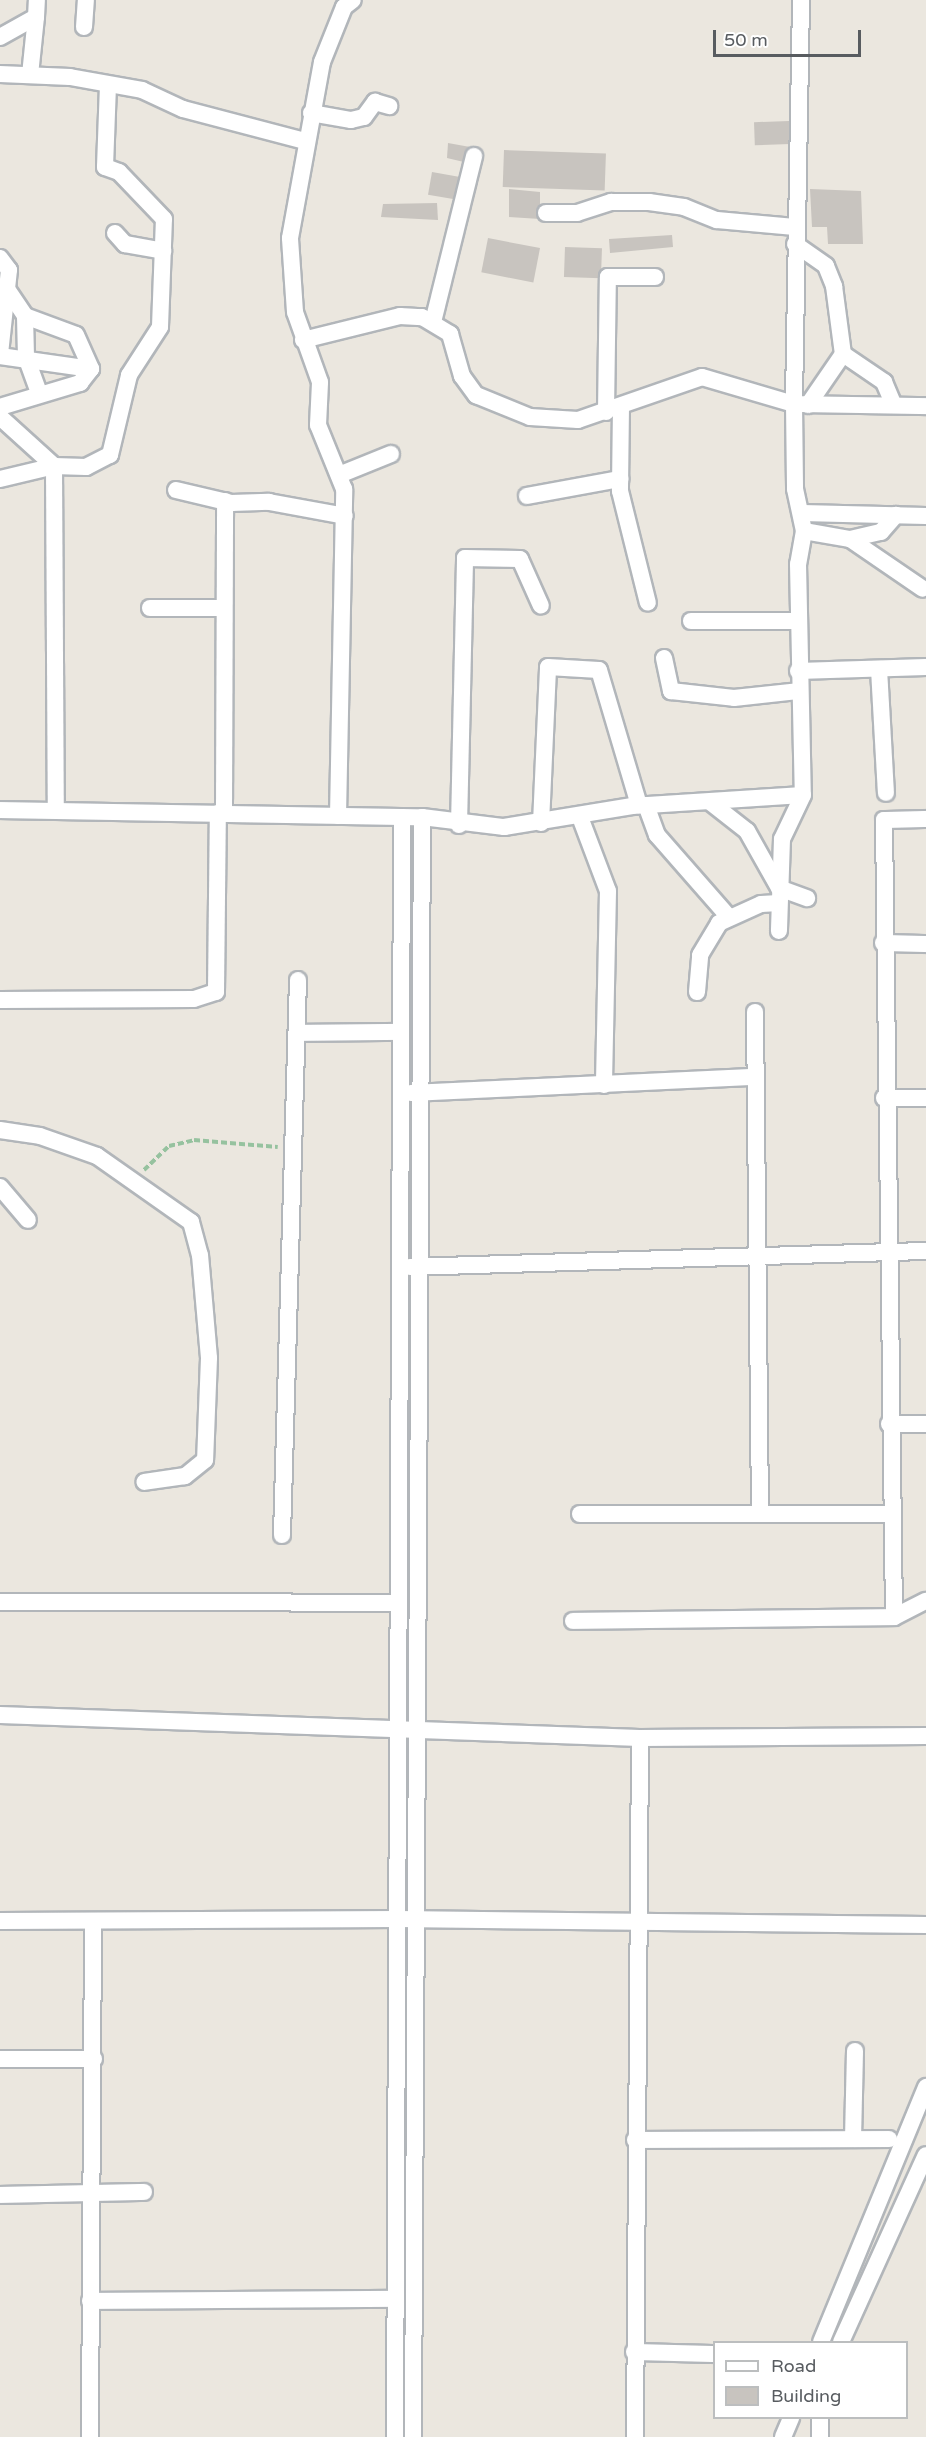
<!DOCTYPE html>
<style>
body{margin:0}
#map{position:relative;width:926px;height:2437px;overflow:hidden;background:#ebe7df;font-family:"Varela Round",sans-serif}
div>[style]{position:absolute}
.building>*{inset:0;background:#c8c4bf;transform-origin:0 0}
.path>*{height:4px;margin-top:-2px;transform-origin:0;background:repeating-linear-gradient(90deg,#96c29f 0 6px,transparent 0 9px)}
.roads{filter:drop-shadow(2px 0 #b2b6ba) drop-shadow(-2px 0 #b2b6ba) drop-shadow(0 2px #b2b6ba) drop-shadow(0 -2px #b2b6ba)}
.minor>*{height:16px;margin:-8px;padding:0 8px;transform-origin:8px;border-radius:8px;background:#fff}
span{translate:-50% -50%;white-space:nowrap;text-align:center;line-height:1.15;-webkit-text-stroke:4.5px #fff;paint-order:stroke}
.legend{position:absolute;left:713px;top:2341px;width:195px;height:78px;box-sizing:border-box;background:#fff;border:2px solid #bcbebf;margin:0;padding:8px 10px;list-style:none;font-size:18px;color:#585c60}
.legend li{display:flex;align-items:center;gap:12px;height:30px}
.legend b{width:30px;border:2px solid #bcbebf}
.scale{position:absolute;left:713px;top:30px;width:148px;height:27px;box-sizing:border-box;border:3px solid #585c60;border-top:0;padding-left:8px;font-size:18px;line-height:21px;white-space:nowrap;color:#585c60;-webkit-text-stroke:4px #fff;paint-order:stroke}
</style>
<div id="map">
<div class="building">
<i style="left:789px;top:121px;width:23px;height:35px;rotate:88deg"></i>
<i style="clip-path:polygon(448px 143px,470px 147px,468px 163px,447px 158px)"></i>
<i style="left:504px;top:150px;width:102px;height:37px;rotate:2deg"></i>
<i style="left:432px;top:172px;width:27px;height:23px;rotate:10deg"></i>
<i style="clip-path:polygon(509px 189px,540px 192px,540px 219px,509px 217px)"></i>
<i style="clip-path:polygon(810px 189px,861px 191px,863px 244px,828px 244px,827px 227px,812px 227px)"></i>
<i style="clip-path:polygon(437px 203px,438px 220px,381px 217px,383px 204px)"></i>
<i style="clip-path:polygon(672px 235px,673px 247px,610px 253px,609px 239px)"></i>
<i style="left:488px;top:238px;width:53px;height:35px;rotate:11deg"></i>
<i style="left:565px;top:247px;width:37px;height:30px;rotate:2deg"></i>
</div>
<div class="path">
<i style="left:144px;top:1170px;width:35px;rotate:-44deg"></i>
<i style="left:169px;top:1146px;width:26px;rotate:-13deg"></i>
<i style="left:194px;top:1140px;width:84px;rotate:4.8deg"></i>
</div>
<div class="roads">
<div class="minor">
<i style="left:801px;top:0;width:404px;rotate:91deg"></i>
<i style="left:794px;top:404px;width:132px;rotate:0.9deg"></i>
<i style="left:84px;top:27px;width:27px;rotate:-86deg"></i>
<i style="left:0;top:37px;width:41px;rotate:-29.1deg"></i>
<i style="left:36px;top:17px;width:17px;rotate:-87deg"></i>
<i style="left:0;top:74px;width:70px;rotate:2.5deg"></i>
<i style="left:70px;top:77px;width:73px;rotate:10.2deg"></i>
<i style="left:142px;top:90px;width:45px;rotate:24.9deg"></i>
<i style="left:183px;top:109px;width:126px;rotate:14.7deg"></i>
<i style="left:30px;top:75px;width:58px;rotate:-84.1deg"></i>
<i style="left:311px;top:113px;width:41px;rotate:9.9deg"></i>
<i style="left:351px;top:120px;width:13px;rotate:-13deg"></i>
<i style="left:364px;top:117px;width:19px;rotate:-54deg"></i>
<i style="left:375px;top:102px;width:15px;rotate:16deg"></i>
<i style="left:546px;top:213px;width:31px"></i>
<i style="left:577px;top:213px;width:36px;rotate:-18deg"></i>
<i style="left:611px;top:202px;width:38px"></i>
<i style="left:649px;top:202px;width:35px;rotate:8deg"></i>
<i style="left:684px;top:207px;width:35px;rotate:22deg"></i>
<i style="left:717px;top:220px;width:78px;rotate:5.1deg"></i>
<i style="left:115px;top:233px;width:15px;rotate:48deg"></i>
<i style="left:125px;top:244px;width:39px;rotate:10deg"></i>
<i style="left:795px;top:244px;width:38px;rotate:35deg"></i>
<i style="left:826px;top:266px;width:22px;rotate:68deg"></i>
<i style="left:834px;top:286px;width:69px;rotate:82.5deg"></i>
<i style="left:843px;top:354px;width:50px;rotate:34.3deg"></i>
<i style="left:884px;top:382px;width:25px;rotate:67deg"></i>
<i style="left:0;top:258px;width:15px;rotate:53deg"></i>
<i style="left:9px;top:270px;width:84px;rotate:96.1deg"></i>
<i style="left:7px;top:289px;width:32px;rotate:56deg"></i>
<i style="left:25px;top:316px;width:54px;rotate:20.4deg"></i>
<i style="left:76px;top:335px;width:37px;rotate:66deg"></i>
<i style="left:25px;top:316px;width:41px;rotate:88.6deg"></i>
<i style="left:26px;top:357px;width:38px;rotate:70deg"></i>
<i style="left:433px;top:322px;width:171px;rotate:-76.1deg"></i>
<i style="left:303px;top:340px;width:100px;rotate:-13.9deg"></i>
<i style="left:400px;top:316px;width:22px;rotate:3deg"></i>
<i style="left:422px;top:317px;width:33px;rotate:31deg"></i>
<i style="left:450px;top:334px;width:44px;rotate:74.1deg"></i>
<i style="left:462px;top:376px;width:24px;rotate:54deg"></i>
<i style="left:476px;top:395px;width:58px;rotate:22.2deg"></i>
<i style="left:530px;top:417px;width:48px;rotate:3.6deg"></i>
<i style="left:578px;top:420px;width:131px;rotate:-19.1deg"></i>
<i style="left:702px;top:377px;width:96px;rotate:16.4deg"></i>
<i style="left:794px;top:404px;width:85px;rotate:89.3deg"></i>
<i style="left:795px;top:489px;width:43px;rotate:77.9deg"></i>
<i style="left:804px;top:531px;width:34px;rotate:100deg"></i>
<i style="left:798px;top:564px;width:231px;rotate:88.8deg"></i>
<i style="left:803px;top:795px;width:49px;rotate:115.5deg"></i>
<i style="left:782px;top:839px;width:92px;rotate:91.9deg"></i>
<i style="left:0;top:356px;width:92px;rotate:8.1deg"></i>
<i style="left:808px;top:405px;width:62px;rotate:-55.5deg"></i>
<i style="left:621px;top:406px;width:85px;rotate:90.7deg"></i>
<i style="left:620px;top:491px;width:115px;rotate:76deg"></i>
<i style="left:0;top:407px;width:84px;rotate:-16.7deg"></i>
<i style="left:80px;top:383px;width:18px;rotate:-52deg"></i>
<i style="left:606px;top:412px;width:135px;rotate:-89.2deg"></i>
<i style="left:608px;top:277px;width:47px"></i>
<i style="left:0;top:417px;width:73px;rotate:42.2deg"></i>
<i style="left:54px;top:466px;width:343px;rotate:89.7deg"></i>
<i style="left:339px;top:475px;width:56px;rotate:-22deg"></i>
<i style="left:0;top:479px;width:56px;rotate:-13.5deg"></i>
<i style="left:54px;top:466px;width:32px;rotate:2deg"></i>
<i style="left:86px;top:467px;width:27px;rotate:-27deg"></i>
<i style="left:110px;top:455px;width:82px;rotate:-76.6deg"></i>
<i style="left:129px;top:375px;width:57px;rotate:-57.1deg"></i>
<i style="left:160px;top:327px;width:108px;rotate:-87.9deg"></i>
<i style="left:164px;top:219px;width:65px;rotate:-133.8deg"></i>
<i style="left:119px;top:172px;width:15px;rotate:-160deg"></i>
<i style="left:105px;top:167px;width:82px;rotate:-87.9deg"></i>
<i style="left:176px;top:490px;width:57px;rotate:13.3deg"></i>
<i style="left:231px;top:503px;width:38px;rotate:-2deg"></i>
<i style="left:269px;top:502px;width:77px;rotate:10.4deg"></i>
<i style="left:527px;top:496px;width:95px;rotate:-10.4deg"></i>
<i style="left:802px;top:513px;width:124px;rotate:1.4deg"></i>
<i style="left:804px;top:531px;width:47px;rotate:9.9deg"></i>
<i style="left:850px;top:539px;width:88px;rotate:34.4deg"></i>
<i style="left:850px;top:539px;width:32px;rotate:-13deg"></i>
<i style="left:881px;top:532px;width:23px;rotate:-49deg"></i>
<i style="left:150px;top:608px;width:74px"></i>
<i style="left:691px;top:621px;width:106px"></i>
<i style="left:664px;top:658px;width:34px;rotate:78deg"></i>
<i style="left:671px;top:691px;width:63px;rotate:6.3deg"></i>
<i style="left:734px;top:698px;width:64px;rotate:-6.2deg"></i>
<i style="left:879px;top:669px;width:124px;rotate:86.8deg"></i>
<i style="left:798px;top:671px;width:128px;rotate:-1.8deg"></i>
<i style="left:710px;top:802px;width:47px;rotate:38.1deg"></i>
<i style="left:747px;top:831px;width:65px;rotate:60.7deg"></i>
<i style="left:779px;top:888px;width:30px;rotate:20deg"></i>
<i style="left:646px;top:805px;width:32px;rotate:70deg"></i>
<i style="left:657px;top:835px;width:108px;rotate:48.8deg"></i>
<i style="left:0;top:810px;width:422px;rotate:1deg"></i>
<i style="left:422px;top:817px;width:1620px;rotate:90.32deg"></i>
<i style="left:224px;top:813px;width:312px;rotate:-89.8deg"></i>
<i style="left:338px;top:816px;width:327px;rotate:-88.9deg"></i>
<i style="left:344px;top:489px;width:69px;rotate:-112.1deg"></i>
<i style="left:318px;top:425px;width:43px;rotate:-87.3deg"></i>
<i style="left:320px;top:382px;width:74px;rotate:-109.7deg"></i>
<i style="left:295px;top:312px;width:74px;rotate:-93.9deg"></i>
<i style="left:290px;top:238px;width:179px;rotate:-79.7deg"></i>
<i style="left:322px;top:62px;width:59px;rotate:-68.2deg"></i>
<i style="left:344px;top:7px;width:11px;rotate:-38deg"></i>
<i style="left:422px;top:817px;width:83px;rotate:7deg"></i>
<i style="left:504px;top:827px;width:130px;rotate:-9.3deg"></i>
<i style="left:632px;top:806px;width:171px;rotate:-3.7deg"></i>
<i style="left:580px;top:817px;width:79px;rotate:69.3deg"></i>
<i style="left:608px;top:891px;width:194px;rotate:91.2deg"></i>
<i style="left:541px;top:823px;width:156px;rotate:-87.4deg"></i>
<i style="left:548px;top:667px;width:51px;rotate:3.4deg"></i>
<i style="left:599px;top:670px;width:141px;rotate:73.5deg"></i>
<i style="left:459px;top:825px;width:267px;rotate:-88.7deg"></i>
<i style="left:465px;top:558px;width:55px;rotate:1deg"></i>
<i style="left:520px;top:559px;width:51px;rotate:65.9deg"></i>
<i style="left:883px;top:943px;width:43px;rotate:1.3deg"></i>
<i style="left:697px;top:992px;width:37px;rotate:-85deg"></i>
<i style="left:700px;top:955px;width:37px;rotate:-59deg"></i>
<i style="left:719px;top:923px;width:46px;rotate:-24.3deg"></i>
<i style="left:761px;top:904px;width:18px;rotate:-3deg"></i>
<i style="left:0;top:1000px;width:194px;rotate:-0.3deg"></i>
<i style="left:194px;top:999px;width:23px;rotate:-18deg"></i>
<i style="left:216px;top:992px;width:179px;rotate:-89.4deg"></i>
<i style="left:755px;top:1012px;width:502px;rotate:89.43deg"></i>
<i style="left:297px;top:1033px;width:104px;rotate:-0.6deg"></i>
<i style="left:411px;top:1093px;width:345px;rotate:-2.7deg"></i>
<i style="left:884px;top:1098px;width:42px"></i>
<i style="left:0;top:1130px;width:40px;rotate:8.5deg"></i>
<i style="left:40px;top:1136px;width:60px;rotate:19.3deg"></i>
<i style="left:97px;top:1156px;width:115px;rotate:35.1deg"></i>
<i style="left:191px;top:1222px;width:34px;rotate:75deg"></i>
<i style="left:200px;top:1255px;width:103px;rotate:85deg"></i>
<i style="left:209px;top:1358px;width:102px;rotate:92.2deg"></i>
<i style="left:205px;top:1460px;width:26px;rotate:141deg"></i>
<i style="left:185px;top:1476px;width:41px;rotate:171.7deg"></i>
<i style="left:0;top:1187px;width:43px;rotate:49.7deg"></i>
<i style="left:410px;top:1267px;width:516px;rotate:-1.78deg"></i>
<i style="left:889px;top:1424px;width:37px"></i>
<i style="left:580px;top:1514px;width:310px"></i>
<i style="left:282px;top:1535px;width:555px;rotate:-88.35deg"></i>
<i style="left:0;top:1602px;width:399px;rotate:0.1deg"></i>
<i style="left:894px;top:1617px;width:36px;rotate:-27deg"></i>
<i style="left:573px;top:1621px;width:321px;rotate:-0.7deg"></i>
<i style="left:894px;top:1617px;width:797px;rotate:-90.72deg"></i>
<i style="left:884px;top:820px;width:42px;rotate:-1.4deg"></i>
<i style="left:0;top:1715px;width:640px;rotate:2.06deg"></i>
<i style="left:640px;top:1738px;width:286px;rotate:-0.4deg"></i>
<i style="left:0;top:1921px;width:398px;rotate:-0.3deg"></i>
<i style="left:398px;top:1919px;width:528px;rotate:0.65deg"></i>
<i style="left:0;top:2059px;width:94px"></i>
<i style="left:853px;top:2139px;width:88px;rotate:-88.7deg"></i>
<i style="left:635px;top:2140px;width:254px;rotate:-0.2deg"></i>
<i style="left:0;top:2195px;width:144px;rotate:-1.2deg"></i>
<i style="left:90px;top:2301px;width:305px;rotate:-0.4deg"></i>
<i style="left:821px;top:2342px;width:276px;rotate:-67.6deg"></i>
<i style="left:841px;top:2342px;width:205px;rotate:-65.6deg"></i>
<i style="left:634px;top:2352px;width:80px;rotate:1.4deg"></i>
<i style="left:820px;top:2418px;width:19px;rotate:90deg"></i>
<i style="left:90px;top:2437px;width:515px;rotate:-89.67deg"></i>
<i style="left:395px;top:2437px;width:1620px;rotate:-89.75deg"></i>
<i style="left:635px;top:2437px;width:699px;rotate:-89.59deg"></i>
<i style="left:783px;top:2437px;width:21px;rotate:-67deg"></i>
</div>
</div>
<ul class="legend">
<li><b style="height:8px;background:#fff"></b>Road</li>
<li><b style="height:16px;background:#c8c4bf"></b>Building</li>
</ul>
<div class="scale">50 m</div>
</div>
